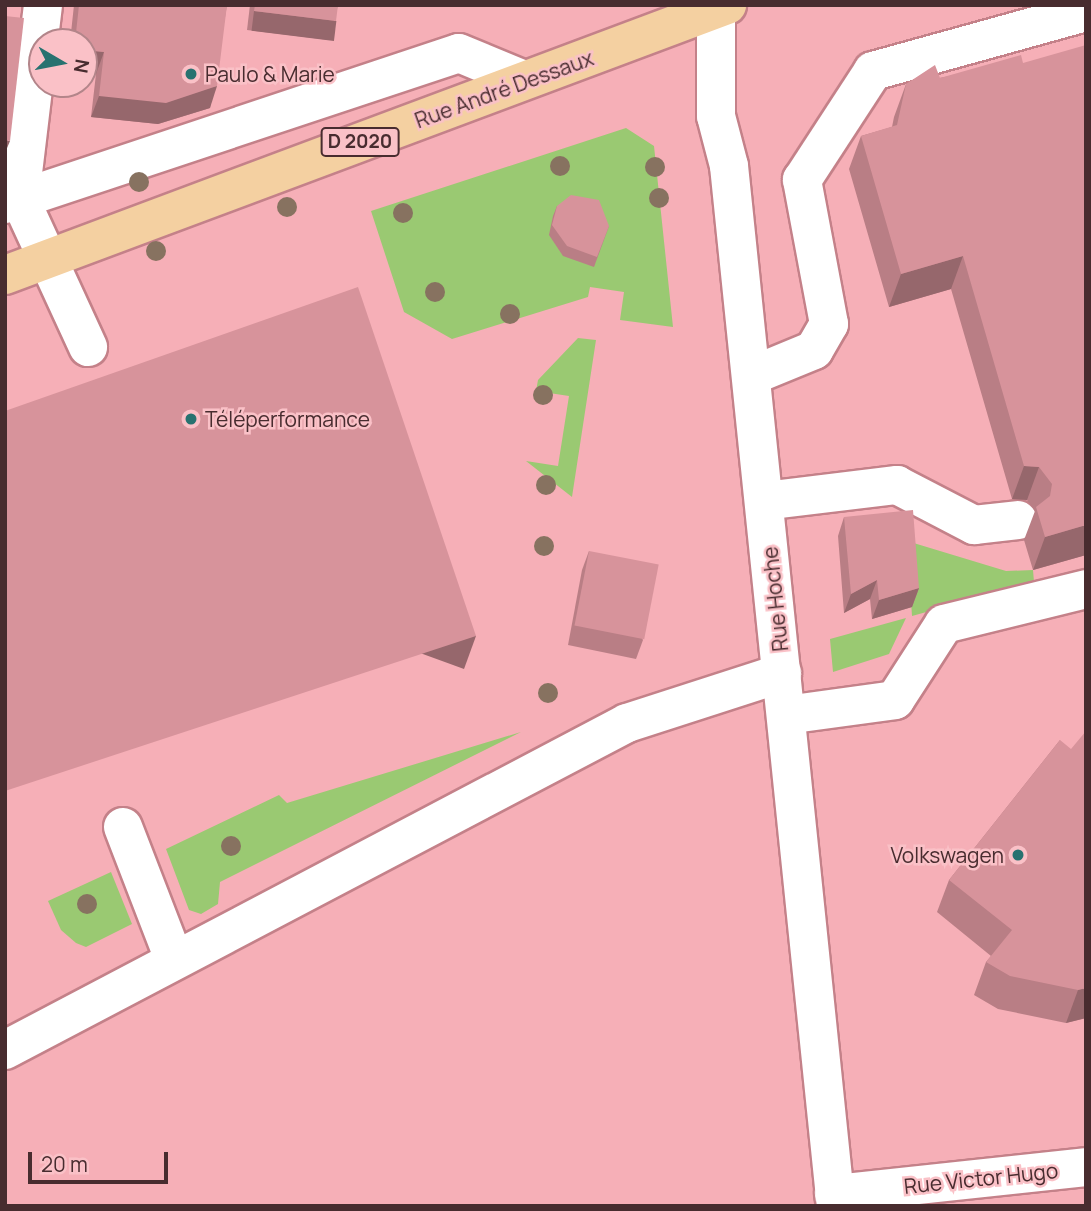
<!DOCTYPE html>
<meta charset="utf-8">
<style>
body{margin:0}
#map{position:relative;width:1091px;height:1211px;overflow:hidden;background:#f6afb7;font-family:Manrope,sans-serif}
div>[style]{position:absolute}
.green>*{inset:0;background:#9ac972}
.roads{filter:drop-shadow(2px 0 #c48189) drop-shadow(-2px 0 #c48189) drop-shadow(0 2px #c48189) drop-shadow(0 -2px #c48189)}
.minor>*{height:38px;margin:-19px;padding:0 19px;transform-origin:19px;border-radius:19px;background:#fff}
.major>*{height:38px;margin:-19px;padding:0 19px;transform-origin:19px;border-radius:19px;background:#f4d0a1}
.trees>*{width:20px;height:20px;margin:-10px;border-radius:50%;background:#877260}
.wall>*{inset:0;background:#b97e85}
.shaded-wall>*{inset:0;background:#96676c;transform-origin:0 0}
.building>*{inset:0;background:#d7939b;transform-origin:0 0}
.dots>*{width:19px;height:19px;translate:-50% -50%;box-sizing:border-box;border:4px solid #fac1c7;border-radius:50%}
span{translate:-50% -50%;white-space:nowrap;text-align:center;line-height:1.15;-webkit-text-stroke:5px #fac1c7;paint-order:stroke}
.shield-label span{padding:2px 5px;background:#fac1c7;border:2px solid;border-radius:5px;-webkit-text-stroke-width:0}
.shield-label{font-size:19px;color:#482c2f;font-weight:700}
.poi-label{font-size:21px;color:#482c2f}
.left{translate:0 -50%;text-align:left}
.right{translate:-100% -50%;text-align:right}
.street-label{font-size:21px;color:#482c2f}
.frame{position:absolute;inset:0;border:7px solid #482c2f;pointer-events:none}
.north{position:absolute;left:28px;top:28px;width:70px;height:70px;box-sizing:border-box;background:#fac1c7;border:2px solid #b3858a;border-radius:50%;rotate:100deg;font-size:19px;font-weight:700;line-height:28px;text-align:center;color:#482c2f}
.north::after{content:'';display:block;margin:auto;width:24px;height:32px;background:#287270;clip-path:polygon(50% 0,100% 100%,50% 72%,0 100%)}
.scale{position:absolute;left:28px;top:1152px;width:140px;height:32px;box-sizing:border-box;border:4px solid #482c2f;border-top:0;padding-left:9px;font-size:21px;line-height:24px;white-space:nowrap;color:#482c2f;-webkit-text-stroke:5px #fac1c7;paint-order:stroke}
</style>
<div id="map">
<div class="green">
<i style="clip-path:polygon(626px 128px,654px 146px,673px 327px,620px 320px,624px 292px,590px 287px,588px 297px,452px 339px,404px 312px,371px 211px)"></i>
<i style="clip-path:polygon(578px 338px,596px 340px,572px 497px,526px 461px,558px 466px,569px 396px,536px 391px,538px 380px)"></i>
<i style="clip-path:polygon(907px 541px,1006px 571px,1033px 570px,1034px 582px,912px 616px)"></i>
<i style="clip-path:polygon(906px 618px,889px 654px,833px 672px,830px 639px)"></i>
<i style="clip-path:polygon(521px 732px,220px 882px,218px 904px,201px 914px,189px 910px,166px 849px,279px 795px,287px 803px)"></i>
<i style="clip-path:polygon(111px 872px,132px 924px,86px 947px,76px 943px,61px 930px,48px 901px)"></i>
</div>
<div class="roads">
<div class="minor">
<i style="left:43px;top:5px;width:195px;rotate:96.8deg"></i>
<i style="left:20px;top:199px;width:163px;rotate:65.3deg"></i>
<i style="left:716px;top:5px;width:111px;rotate:90deg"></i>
<i style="left:716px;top:116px;width:52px;rotate:75.4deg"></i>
<i style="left:729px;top:166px;width:1045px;rotate:84.13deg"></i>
<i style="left:5px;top:204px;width:478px;rotate:-18.4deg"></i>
<i style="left:459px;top:53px;width:70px;rotate:22.6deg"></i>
<i style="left:751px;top:376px;width:68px;rotate:-22.4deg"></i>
<i style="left:814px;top:350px;width:30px;rotate:-60deg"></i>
<i style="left:829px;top:324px;width:147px;rotate:-100.6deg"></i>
<i style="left:802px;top:180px;width:130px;rotate:-56.9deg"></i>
<i style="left:873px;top:71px;width:221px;rotate:-15.5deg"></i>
<i style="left:764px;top:501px;width:134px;rotate:-6.9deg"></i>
<i style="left:897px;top:485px;width:87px;rotate:27.5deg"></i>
<i style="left:974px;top:525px;width:44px;rotate:-6.5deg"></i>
<i style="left:786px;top:715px;width:110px;rotate:-7.8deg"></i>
<i style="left:895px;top:700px;width:90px;rotate:-57.2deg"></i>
<i style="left:944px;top:624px;width:146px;rotate:-13.8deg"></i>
<i style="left:123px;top:827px;width:142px;rotate:68.9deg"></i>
<i style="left:5px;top:1050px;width:703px;rotate:-27.73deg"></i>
<i style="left:627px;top:723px;width:163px;rotate:-17.9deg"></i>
<i style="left:834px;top:1194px;width:253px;rotate:-6.1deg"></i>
</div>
<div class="major">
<i style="left:5px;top:275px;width:771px;rotate:-20.5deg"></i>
</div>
</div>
<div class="trees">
<i style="left:560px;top:166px"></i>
<i style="left:655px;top:167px"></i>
<i style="left:139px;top:182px"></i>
<i style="left:659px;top:198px"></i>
<i style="left:287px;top:207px"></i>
<i style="left:403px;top:213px"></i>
<i style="left:156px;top:251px"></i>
<i style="left:435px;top:292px"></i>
<i style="left:510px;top:314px"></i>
<i style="left:543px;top:395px"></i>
<i style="left:546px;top:485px"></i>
<i style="left:544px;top:546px"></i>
<i style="left:548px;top:693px"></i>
<i style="left:231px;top:846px"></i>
<i style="left:87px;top:904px"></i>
</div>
<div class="wall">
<i style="clip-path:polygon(74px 5px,227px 5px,210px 108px,158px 124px,91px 117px,96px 74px,84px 72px,84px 42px,70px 42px)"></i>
<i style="clip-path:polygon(250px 5px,338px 5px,329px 40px,247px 30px)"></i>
<i style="clip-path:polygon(1023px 63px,1086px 555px,1033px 570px,1024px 540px,1035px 511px,1027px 500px,1012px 499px,951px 289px,889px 307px,849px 169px,861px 136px,892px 127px,894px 117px,906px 84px)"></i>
<i style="clip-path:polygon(557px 206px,609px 226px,594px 267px,563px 256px,549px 235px,553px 216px)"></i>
<i style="clip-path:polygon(844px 517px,919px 588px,912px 607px,872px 619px,870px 599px,844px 613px,838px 536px)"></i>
<i style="clip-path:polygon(589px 551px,643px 640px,636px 659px,568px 645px,582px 570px)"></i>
<i style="clip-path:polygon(1060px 740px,1086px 1018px,1066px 1023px,998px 1009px,974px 995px,986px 962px,991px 956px,937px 912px,949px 880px)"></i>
</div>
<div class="shaded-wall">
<i style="left:254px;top:11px;width:83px;height:20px;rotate:7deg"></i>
<i style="clip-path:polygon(84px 50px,104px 52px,96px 74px,84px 72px)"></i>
<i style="clip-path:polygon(217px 86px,210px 108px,158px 124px,91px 117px,99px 96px)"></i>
<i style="clip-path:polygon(5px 140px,10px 141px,5px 153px)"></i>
<i style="clip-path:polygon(963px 256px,951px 289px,889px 307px,901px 274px)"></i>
<i style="clip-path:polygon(1024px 466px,1039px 467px,1027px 500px,1012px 499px)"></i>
<i style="clip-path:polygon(1086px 525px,1086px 555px,1033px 570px,1045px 537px)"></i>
<i style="clip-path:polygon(877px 580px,870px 599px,844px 613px,851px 594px)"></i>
<i style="clip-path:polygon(919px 588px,912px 607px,872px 619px,879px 600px)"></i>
<i style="left:476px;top:636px;width:35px;height:496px;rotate:110deg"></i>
<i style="clip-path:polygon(1086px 988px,1086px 1018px,1066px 1023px,1078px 990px)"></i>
</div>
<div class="building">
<i style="clip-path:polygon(79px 5px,227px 5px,217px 86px,166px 103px,99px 96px,104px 52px,84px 50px,84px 42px,75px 42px)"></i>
<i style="clip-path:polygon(255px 5px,338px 5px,336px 21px,254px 11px)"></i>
<i style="clip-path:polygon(5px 16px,24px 18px,10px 141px,5px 140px)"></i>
<i style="clip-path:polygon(1086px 45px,1086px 525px,1045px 537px,1036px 507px,1050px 496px,1052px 484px,1039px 467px,1024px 466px,963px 256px,901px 274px,861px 136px,897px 125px,906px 84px,935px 65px,940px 78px,1021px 55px,1023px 63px)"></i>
<i style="clip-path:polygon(571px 195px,599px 200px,609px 226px,597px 257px,567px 246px,552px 225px,557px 206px)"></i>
<i style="clip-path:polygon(358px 287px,476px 636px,5px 791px,5px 411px)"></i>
<i style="clip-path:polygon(913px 510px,919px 588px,879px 600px,877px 580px,851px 594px,844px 517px)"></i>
<i style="left:589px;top:551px;width:71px;height:76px;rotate:11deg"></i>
<i style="clip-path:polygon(1086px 731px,1086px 988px,1078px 990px,1010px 976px,986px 962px,1012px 930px,949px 880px,1060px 740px,1071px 749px)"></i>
</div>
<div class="dots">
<i style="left:191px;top:74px;background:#287270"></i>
<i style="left:191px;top:419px;background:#287270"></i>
<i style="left:1018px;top:855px;background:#287270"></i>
</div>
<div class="shield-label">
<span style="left:360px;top:142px">D 2020</span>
</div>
<div class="poi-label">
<span class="left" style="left:205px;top:74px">Paulo &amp; Marie</span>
<span class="left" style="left:205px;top:419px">Téléperformance</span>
<span class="right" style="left:1004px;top:855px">Volkswagen</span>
</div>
<div class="street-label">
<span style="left:504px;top:89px;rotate:-20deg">Rue André Dessaux</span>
<span style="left:775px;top:599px;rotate:-96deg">Rue Hoche</span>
<span style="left:981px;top:1178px;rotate:-6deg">Rue Victor Hugo</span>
</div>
<div class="frame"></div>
<div class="north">N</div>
<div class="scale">20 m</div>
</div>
